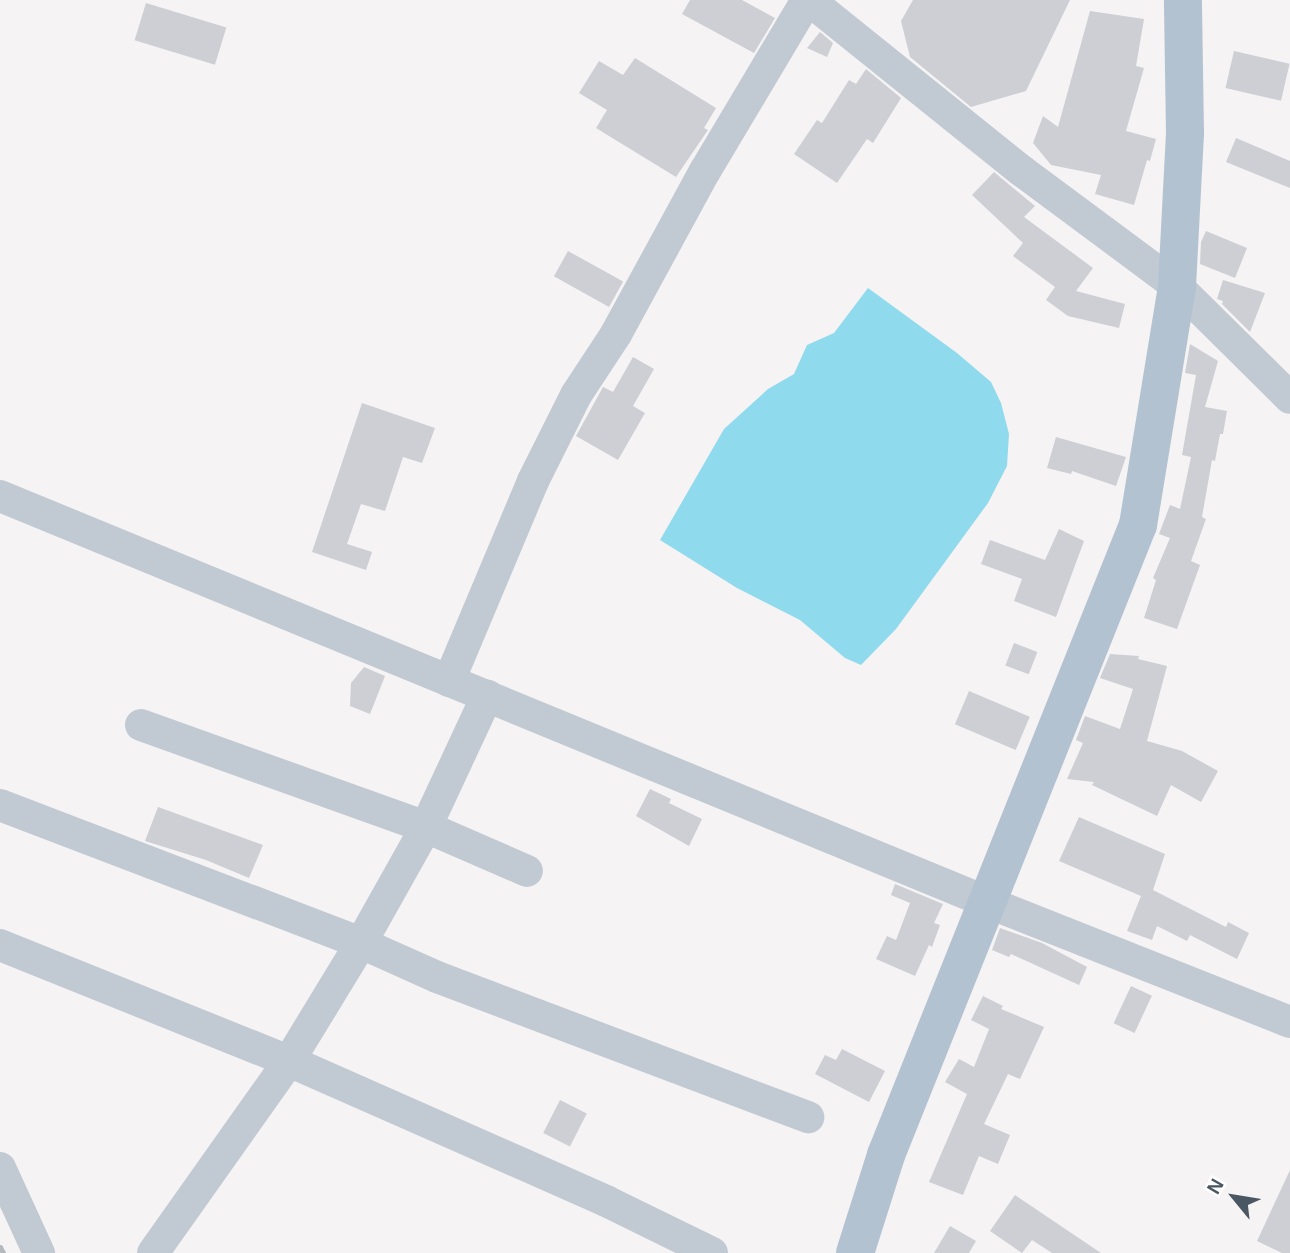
<!DOCTYPE html>
<style>
body{margin:0}
#map{position:relative;width:1290px;height:1253px;overflow:hidden;background:#f5f3f3;font-family:Arial,sans-serif}
div>[style]{position:absolute}
.water>*{inset:0;background:#90daee}
.building>*{inset:0;background:#cdcfd5;transform-origin:0 0}
.minor>*{height:32px;margin:-16px;padding:0 16px;transform-origin:16px;border-radius:16px;background:#c1cad2}
.major>*{height:38px;margin:-19px;padding:0 19px;transform-origin:19px;border-radius:19px;background:#b3c2d1}
.rail>*{height:5px;margin:-2.5px;padding:0 2.5px;transform-origin:2.5px;border-radius:2.5px;background:#b5b8bd}
span{translate:-50% -50%;white-space:nowrap;text-align:center;line-height:1.15;-webkit-text-stroke:5px #fff;paint-order:stroke}
.north{position:absolute;left:1199px;top:1162px;width:70px;height:70px;-webkit-text-stroke:5px #fff;paint-order:stroke;rotate:300deg;font-size:19px;font-weight:700;line-height:28px;text-align:center;color:#4a5661}
.north::after{content:'';display:block;margin:auto;width:24px;height:32px;background:#4a5661;clip-path:polygon(50% 0,100% 100%,50% 72%,0 100%)}
</style>
<div id="map">
<div class="water">
<i style="clip-path:polygon(868px 288px,957px 353px,991px 382px,1001px 403px,1009px 434px,1007px 466px,988px 503px,896px 629px,861px 665px,845px 658px,800px 620px,737px 588px,660px 540px,724px 429px,768px 389px,794px 374px,807px 345px,834px 333px)"></i>
</div>
<div class="building">
<i style="clip-path:polygon(690px 0,742px 0,775px 18px,754px 53px,682px 14px)"></i>
<i style="clip-path:polygon(913px 0,1070px 0,1026px 91px,971px 107px,910px 57px,901px 21px)"></i>
<i style="left:146px;top:3px;width:84px;height:39px;rotate:17deg"></i>
<i style="clip-path:polygon(1090px 11px,1144px 19px,1136px 66px,1144px 68px,1126px 131px,1156px 139px,1150px 161px,1147px 160px,1134px 205px,1095px 194px,1101px 175px,1051px 165px,1033px 143px,1043px 116px,1058px 127px)"></i>
<i style="clip-path:polygon(820px 32px,833px 43px,827px 57px,807px 48px)"></i>
<i style="left:1234px;top:51px;width:57px;height:38px;rotate:13deg"></i>
<i style="clip-path:polygon(635px 58px,716px 108px,704px 128px,708px 130px,676px 177px,596px 128px,607px 110px,579px 93px,599px 61px,623px 75px)"></i>
<i style="clip-path:polygon(866px 69px,901px 98px,873px 143px,867px 139px,837px 183px,794px 154px,817px 120px,822px 123px,849px 80px,856px 84px)"></i>
<i style="clip-path:polygon(1236px 138px,1290px 161px,1290px 188px,1226px 162px)"></i>
<i style="clip-path:polygon(994px 172px,1035px 206px,1024px 217px,1093px 268px,1076px 291px,1125px 304px,1119px 328px,1068px 316px,1046px 300px,1055px 287px,1013px 256px,1023px 243px,972px 195px)"></i>
<i style="clip-path:polygon(1206px 231px,1247px 248px,1235px 278px,1200px 264px,1201px 242px)"></i>
<i style="left:568px;top:251px;width:63px;height:29px;rotate:29deg"></i>
<i style="clip-path:polygon(1223px 280px,1265px 293px,1250px 332px,1222px 304px,1223px 301px,1217px 299px)"></i>
<i style="clip-path:polygon(1190px 344px,1218px 361px,1205px 407px,1227px 411px,1223px 434px,1220px 434px,1215px 461px,1212px 460px,1202px 517px,1206px 519px,1191px 561px,1200px 565px,1177px 629px,1144px 618px,1156px 580px,1153px 578px,1170px 538px,1159px 534px,1170px 505px,1180px 509px,1191px 457px,1182px 455px,1196px 375px,1185px 373px)"></i>
<i style="clip-path:polygon(633px 357px,654px 369px,633px 406px,645px 413px,618px 460px,576px 436px,603px 387px,613px 392px)"></i>
<i style="clip-path:polygon(362px 403px,435px 428px,422px 463px,403px 457px,385px 511px,361px 504px,347px 544px,372px 552px,366px 570px,312px 552px)"></i>
<i style="clip-path:polygon(1056px 437px,1126px 457px,1116px 486px,1072px 471px,1071px 474px,1047px 468px)"></i>
<i style="clip-path:polygon(1059px 529px,1084px 541px,1056px 617px,1014px 601px,1022px 579px,981px 564px,990px 540px,1045px 560px)"></i>
<i style="left:1014px;top:643px;width:25px;height:24px;rotate:21deg"></i>
<i style="clip-path:polygon(1110px 654px,1139px 656px,1138px 659px,1167px 666px,1147px 741px,1182px 751px,1218px 771px,1201px 802px,1171px 785px,1157px 816px,1092px 785px,1094px 782px,1067px 779px,1083px 743px,1076px 740px,1085px 716px,1120px 729px,1133px 689px,1100px 678px)"></i>
<i style="clip-path:polygon(364px 667px,385px 676px,370px 714px,350px 706px,351px 683px)"></i>
<i style="left:969px;top:691px;width:66px;height:36px;rotate:23deg"></i>
<i style="clip-path:polygon(650px 789px,671px 799px,669px 803px,702px 819px,689px 846px,636px 816px)"></i>
<i style="clip-path:polygon(158px 807px,263px 845px,249px 878px,206px 860px,145px 841px)"></i>
<i style="clip-path:polygon(1079px 817px,1165px 854px,1153px 890px,1226px 927px,1228px 922px,1249px 933px,1237px 959px,1190px 935px,1187px 941px,1157px 926px,1152px 940px,1127px 931px,1141px 896px,1059px 861px)"></i>
<i style="clip-path:polygon(895px 884px,943px 904px,934px 923px,940px 925px,932px 947px,929px 945px,915px 976px,876px 959px,887px 936px,896px 940px,910px 903px,891px 895px)"></i>
<i style="clip-path:polygon(1000px 928px,1042px 943px,1087px 967px,1079px 985px,1011px 954px,1009px 957px,992px 950px)"></i>
<i style="left:1131px;top:986px;width:23px;height:41px;rotate:25deg"></i>
<i style="clip-path:polygon(983px 996px,1003px 1006px,1001px 1009px,1044px 1027px,1020px 1079px,1008px 1074px,984px 1124px,1010px 1135px,998px 1164px,979px 1156px,963px 1195px,929px 1182px,967px 1094px,945px 1082px,959px 1059px,974px 1067px,989px 1029px,971px 1020px)"></i>
<i style="clip-path:polygon(842px 1049px,885px 1071px,869px 1102px,815px 1074px,825px 1055px,836px 1060px)"></i>
<i style="left:560px;top:1100px;width:30px;height:37px;rotate:27deg"></i>
<i style="clip-path:polygon(1290px 1170px,1290px 1253px,1282px 1253px,1257px 1241px)"></i>
<i style="clip-path:polygon(1015px 1195px,1101px 1253px,1052px 1253px,1032px 1240px,1022px 1253px,990px 1231px)"></i>
<i style="clip-path:polygon(950px 1226px,976px 1241px,969px 1253px,934px 1253px)"></i>
</div>
<div class="minor">
<i style="left:809px;top:0;width:273px;rotate:38.8deg"></i>
<i style="left:1022px;top:171px;width:193px;rotate:36.6deg"></i>
<i style="left:1177px;top:286px;width:159px;rotate:44.7deg"></i>
<i style="left:0;top:496px;width:1067px;rotate:22.36deg"></i>
<i style="left:987px;top:902px;width:326px;rotate:21.6deg"></i>
<i style="left:449px;top:681px;width:217px;rotate:-67.2deg"></i>
<i style="left:533px;top:481px;width:96px;rotate:-63.4deg"></i>
<i style="left:576px;top:395px;width:73px;rotate:-56.7deg"></i>
<i style="left:616px;top:334px;width:186px;rotate:-61.4deg"></i>
<i style="left:705px;top:171px;width:199px;rotate:-59.2deg"></i>
<i style="left:141px;top:725px;width:303px;rotate:19.7deg"></i>
<i style="left:426px;top:827px;width:110px;rotate:23.5deg"></i>
<i style="left:0;top:805px;width:386px;rotate:20.9deg"></i>
<i style="left:361px;top:943px;width:83px;rotate:24.1deg"></i>
<i style="left:437px;top:977px;width:397px;rotate:20.7deg"></i>
<i style="left:0;top:945px;width:311px;rotate:21.9deg"></i>
<i style="left:289px;top:1061px;width:347px;rotate:23.8deg"></i>
<i style="left:606px;top:1201px;width:118px;rotate:26.1deg"></i>
<i style="left:0;top:1168px;width:94px;rotate:65.4deg"></i>
<i style="left:153px;top:1253px;width:235px;rotate:-54.7deg"></i>
<i style="left:289px;top:1061px;width:138px;rotate:-58.6deg"></i>
<i style="left:361px;top:943px;width:133px;rotate:-60.7deg"></i>
<i style="left:426px;top:827px;width:145px;rotate:-65deg"></i>
</div>
<div class="major">
<i style="left:855px;top:1253px;width:103px;rotate:-72.4deg"></i>
<i style="left:886px;top:1155px;width:679px;rotate:-68.2deg"></i>
<i style="left:1138px;top:525px;width:242px;rotate:-80.7deg"></i>
<i style="left:1177px;top:286px;width:153px;rotate:-87deg"></i>
<i style="left:1185px;top:133px;width:133px;rotate:-90.9deg"></i>
</div>
<div class="rail">
<i style="left:0;top:1247px;width:7px;rotate:63deg"></i>
</div>
<div class="north">N</div>
</div>
